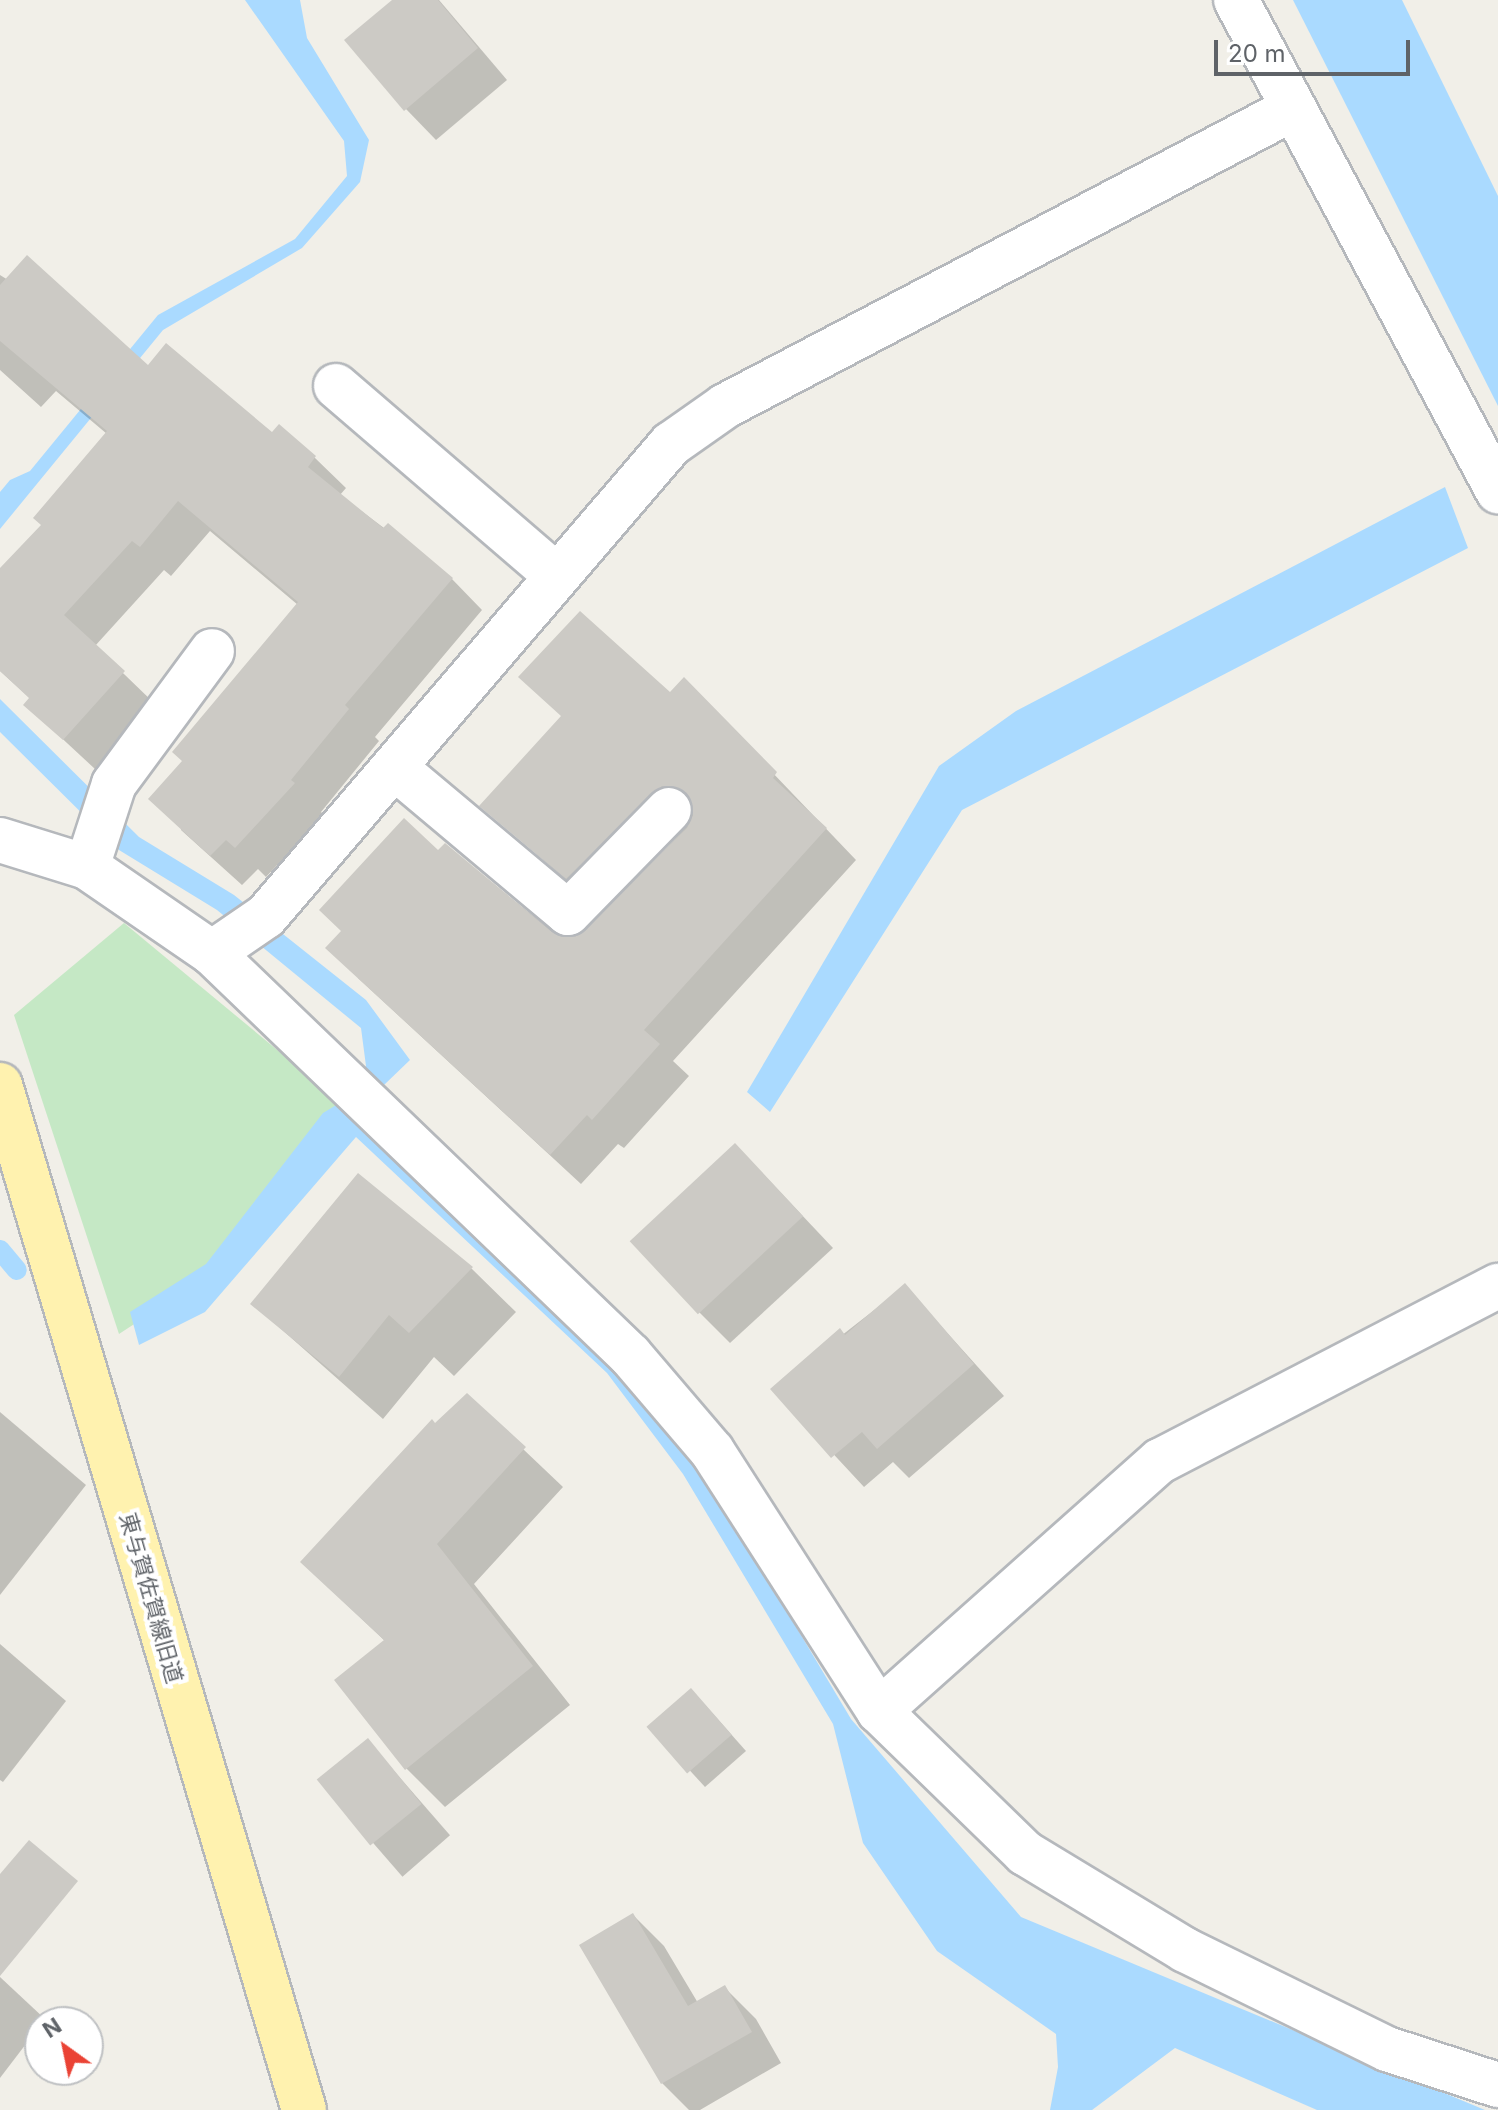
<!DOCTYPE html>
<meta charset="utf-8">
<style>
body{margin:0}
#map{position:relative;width:1498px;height:2110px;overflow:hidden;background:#f1efe8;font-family:Inter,"Noto Sans JP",sans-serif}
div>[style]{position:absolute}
.green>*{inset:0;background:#c5e8c5}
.water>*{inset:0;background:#aadaff}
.shadow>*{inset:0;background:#0003;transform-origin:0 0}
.stream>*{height:20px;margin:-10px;padding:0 10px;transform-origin:10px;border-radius:10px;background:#aadaff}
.building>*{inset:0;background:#cccac5;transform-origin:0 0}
.roads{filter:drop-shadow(2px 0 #b5b8bc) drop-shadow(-2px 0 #b5b8bc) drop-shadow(0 2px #b5b8bc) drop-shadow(0 -2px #b5b8bc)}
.minor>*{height:44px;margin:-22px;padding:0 22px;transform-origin:22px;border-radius:22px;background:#fff}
.major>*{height:44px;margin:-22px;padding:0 22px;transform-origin:22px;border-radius:22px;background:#fff2af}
span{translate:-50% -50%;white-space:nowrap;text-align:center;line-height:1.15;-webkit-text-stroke:8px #fff;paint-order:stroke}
.street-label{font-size:22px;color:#5f6368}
.north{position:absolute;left:24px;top:2006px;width:80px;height:80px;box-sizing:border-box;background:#fff;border:2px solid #bfc1c3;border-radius:50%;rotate:327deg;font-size:22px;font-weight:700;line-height:32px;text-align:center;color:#5f6368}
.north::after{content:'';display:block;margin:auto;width:28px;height:36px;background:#ea4335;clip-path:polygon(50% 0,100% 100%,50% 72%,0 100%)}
.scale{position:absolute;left:1214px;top:40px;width:196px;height:36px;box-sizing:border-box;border:4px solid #5f6368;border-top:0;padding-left:10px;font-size:24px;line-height:28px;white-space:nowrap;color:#5f6368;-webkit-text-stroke:6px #fff;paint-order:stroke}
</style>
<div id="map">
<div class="green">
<i style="clip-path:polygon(124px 923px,339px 1101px,212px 1273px,119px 1334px,14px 1015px)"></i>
</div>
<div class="water">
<i style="clip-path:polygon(245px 0,300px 0,307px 38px,369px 140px,360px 182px,302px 248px,163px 330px,0 529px,0 492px,10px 480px,30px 471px,158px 315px,295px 239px,347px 176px,344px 141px)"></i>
<i style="clip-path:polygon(1293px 0,1402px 0,1498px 196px,1498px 406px)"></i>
<i style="clip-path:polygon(1445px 487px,1468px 548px,962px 810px,770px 1112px,747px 1092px,939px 766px,1016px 711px)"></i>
<i style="clip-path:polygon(0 699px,139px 837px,234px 895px,366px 1000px,410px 1060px,359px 1109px,621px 1359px,699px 1464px,851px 1719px,1021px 1917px,1485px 2110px,1317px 2110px,1175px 2048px,1092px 2110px,1050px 2110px,1058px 2067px,1056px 2034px,937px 1951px,863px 1843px,833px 1724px,683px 1474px,607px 1373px,356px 1137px,205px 1312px,139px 1345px,130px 1312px,206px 1264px,323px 1113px,348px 1098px,366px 1066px,361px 1028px,217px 910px,119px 850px,0 732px)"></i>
</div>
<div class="shadow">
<i style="clip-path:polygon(395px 0,439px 0,507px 80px,436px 140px,406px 109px)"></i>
<i style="clip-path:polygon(0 275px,148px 367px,315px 458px,346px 488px,340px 495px,452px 579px,482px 610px,375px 737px,379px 741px,321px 812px,324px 815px,266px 877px,258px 869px,242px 885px,181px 830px,185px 762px,298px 605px,210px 531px,171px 576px,164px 570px,95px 646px,154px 703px,95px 769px,26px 705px,31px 699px,0 671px,0 571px,44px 526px,107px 434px,56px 391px,41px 407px,0 370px)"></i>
<i style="clip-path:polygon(684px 680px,856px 860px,673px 1061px,689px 1076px,624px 1148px,618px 1144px,581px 1184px,358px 978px,445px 845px,563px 940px,587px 932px,690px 823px,598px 908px,482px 806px,670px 695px)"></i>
<i style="clip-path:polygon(358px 1176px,472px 1269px,516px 1312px,454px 1376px,434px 1357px,383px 1419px,253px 1304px)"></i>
<i style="clip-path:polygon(765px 1176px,833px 1248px,730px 1343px,699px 1312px)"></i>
<i style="clip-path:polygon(905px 1286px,1004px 1396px,909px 1478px,893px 1462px,864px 1487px,773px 1389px)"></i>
<i style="clip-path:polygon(467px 1396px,563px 1487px,474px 1584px,570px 1705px,445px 1807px,406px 1768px,385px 1641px,302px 1562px)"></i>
<i style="clip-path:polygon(0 1412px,86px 1485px,0 1595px)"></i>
<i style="clip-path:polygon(0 1644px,66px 1701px,3px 1782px,0 1780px)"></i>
<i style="clip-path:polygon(706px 1706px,746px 1751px,705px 1787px,649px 1726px)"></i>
<i style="left:368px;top:1741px;width:125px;height:63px;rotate:49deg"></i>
<i style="clip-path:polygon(633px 1915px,664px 1946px,698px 2003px,725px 1988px,756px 2019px,781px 2063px,700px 2110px,689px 2110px,662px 2083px,582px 1946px)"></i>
<i style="clip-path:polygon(0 1977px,45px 2019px,0 2078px)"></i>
</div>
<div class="stream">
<i style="left:0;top:1250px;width:26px;rotate:50deg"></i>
</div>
<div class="building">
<i style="clip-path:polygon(392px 0,438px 0,478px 48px,404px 111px,344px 40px)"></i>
<i style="clip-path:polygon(27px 255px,148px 365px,166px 343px,272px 432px,279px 424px,316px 456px,308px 467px,383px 528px,388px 523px,453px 578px,345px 705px,349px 709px,291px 780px,295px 783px,235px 848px,226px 840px,210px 856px,148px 799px,182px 761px,172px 752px,298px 602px,178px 501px,140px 547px,132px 541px,64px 615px,125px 671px,63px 740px,23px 705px,29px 698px,0 671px,0 568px,41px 525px,33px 518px,107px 431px,0 341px,0 285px)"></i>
<i style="clip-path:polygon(580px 611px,670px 692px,684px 677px,777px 772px,773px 778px,827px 828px,644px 1030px,660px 1044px,592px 1120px,587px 1115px,550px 1155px,325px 948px,341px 931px,319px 910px,404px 818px,438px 850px,445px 843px,552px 932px,575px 937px,687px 828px,693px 815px,687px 793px,662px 786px,566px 879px,479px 806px,561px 716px,518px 677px)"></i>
<i style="left:735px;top:1143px;width:100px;height:144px;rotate:47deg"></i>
<i style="clip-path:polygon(358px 1173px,473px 1267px,409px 1333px,389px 1315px,339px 1377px,250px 1304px)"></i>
<i style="clip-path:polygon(905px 1283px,974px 1364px,877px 1449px,862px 1432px,831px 1458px,770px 1389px,840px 1328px,845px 1335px)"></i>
<i style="clip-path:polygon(467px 1393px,526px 1447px,437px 1544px,533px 1666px,405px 1770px,334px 1680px,384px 1640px,300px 1562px,432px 1419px,435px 1423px)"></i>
<i style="left:691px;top:1688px;width:62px;height:59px;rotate:49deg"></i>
<i style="left:368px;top:1738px;width:85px;height:66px;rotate:51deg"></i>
<i style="clip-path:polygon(29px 1840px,78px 1881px,0 1976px,0 1874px)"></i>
<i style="clip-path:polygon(633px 1913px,688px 2006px,725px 1985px,752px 2032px,661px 2084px,579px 1945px)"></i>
</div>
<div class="roads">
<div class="minor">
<i style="left:1236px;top:0;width:557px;rotate:61.92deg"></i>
<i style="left:336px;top:386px;width:291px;rotate:40.7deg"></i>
<i style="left:394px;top:767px;width:227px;rotate:40deg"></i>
<i style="left:568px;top:913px;width:144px;rotate:-45.6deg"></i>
<i style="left:0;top:840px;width:91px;rotate:17.2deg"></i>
<i style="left:87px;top:867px;width:152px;rotate:34.5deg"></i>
<i style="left:212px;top:953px;width:580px;rotate:43.88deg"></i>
<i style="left:630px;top:1355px;width:126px;rotate:49.5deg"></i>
<i style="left:712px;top:1451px;width:309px;rotate:57.3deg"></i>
<i style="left:879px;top:1711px;width:204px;rotate:44.2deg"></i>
<i style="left:1025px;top:1853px;width:187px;rotate:31.2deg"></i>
<i style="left:1185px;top:1950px;width:225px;rotate:26.1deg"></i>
<i style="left:1387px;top:2049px;width:117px;rotate:18deg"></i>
<i style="left:87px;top:867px;width:87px;rotate:-72deg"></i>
<i style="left:114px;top:784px;width:165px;rotate:-53.6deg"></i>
<i style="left:212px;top:953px;width:65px;rotate:-34.4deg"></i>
<i style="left:266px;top:916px;width:622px;rotate:-49.37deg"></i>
<i style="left:671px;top:444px;width:66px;rotate:-35.1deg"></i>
<i style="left:725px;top:406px;width:642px;rotate:-27.64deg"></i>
<i style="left:879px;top:1711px;width:376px;rotate:-41.7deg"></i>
<i style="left:1160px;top:1461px;width:381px;rotate:-27.4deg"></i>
</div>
<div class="major">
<i style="left:0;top:1085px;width:1069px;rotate:73.48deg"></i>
</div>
</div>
<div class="street-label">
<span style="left:151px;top:1598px;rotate:74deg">東与賀佐賀線旧道</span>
</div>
<div class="north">N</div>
<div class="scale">20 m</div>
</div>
